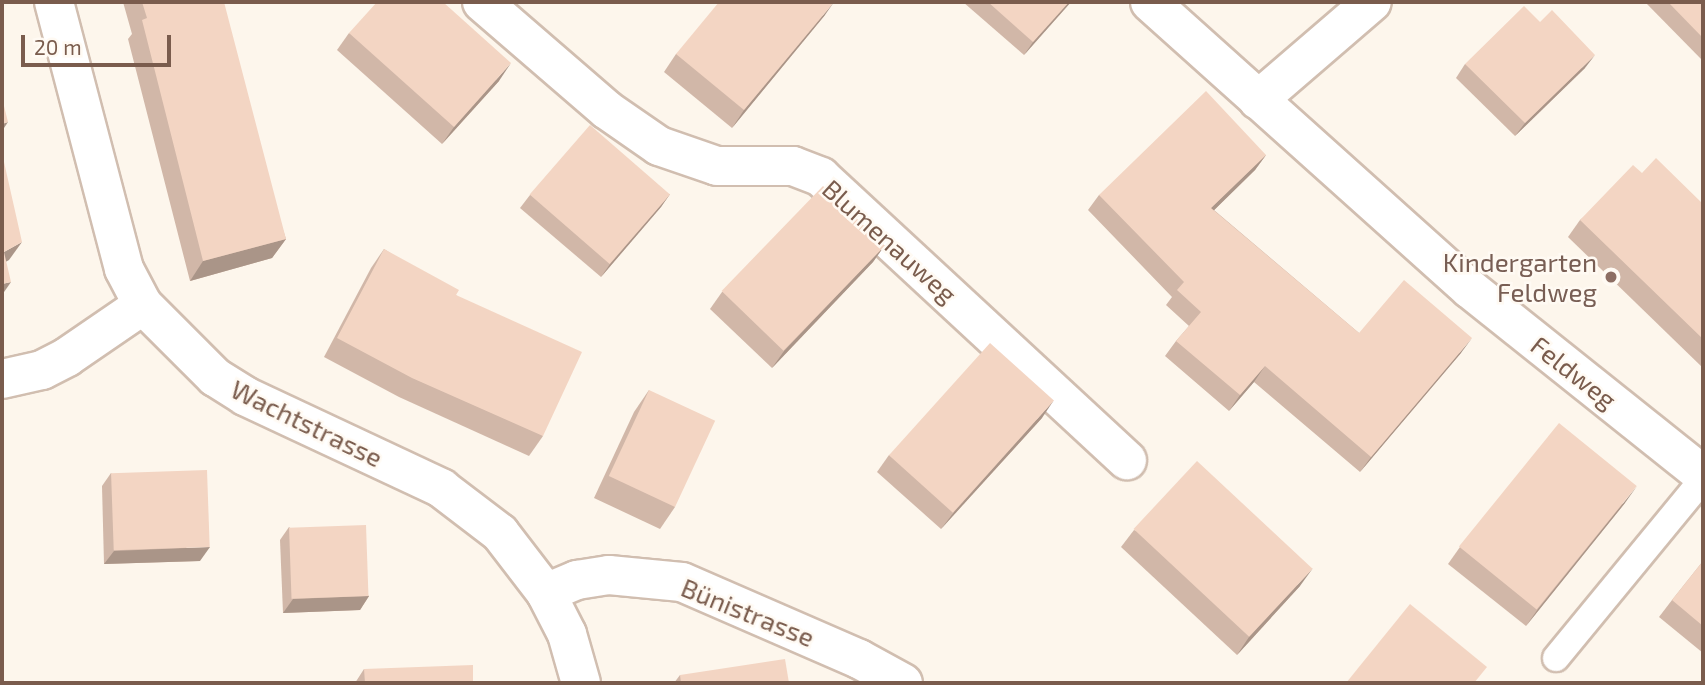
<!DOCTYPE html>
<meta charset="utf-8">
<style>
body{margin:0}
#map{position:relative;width:1705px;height:685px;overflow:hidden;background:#fdf6ec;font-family:"Exo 2",sans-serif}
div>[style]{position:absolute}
.roads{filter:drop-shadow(2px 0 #d1beb0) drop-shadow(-2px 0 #d1beb0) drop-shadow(0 2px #d1beb0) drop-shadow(0 -2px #d1beb0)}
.service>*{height:26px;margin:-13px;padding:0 13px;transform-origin:13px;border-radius:13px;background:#fff}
.minor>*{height:38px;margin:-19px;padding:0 19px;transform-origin:19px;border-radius:19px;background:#fff}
.secondary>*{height:38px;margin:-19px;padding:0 19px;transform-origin:19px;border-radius:19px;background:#fff}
.wall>*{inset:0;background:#d1b7a8}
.shaded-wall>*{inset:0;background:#aa9588}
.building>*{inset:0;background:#f3d5c3;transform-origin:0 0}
.dots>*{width:19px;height:19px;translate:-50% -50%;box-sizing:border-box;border:4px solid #fffaf3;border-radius:50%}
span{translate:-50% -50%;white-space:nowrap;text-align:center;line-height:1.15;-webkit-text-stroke:5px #fffaf3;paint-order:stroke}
.street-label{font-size:26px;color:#7a5c4d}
.education-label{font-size:26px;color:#785e54}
.right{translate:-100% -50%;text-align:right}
.frame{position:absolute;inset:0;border:4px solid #7a5c4d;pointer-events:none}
.scale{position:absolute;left:21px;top:35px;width:150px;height:32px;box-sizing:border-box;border:4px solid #7a5c4d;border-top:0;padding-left:9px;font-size:21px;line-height:24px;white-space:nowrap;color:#7a5c4d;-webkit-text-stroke:5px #fffaf3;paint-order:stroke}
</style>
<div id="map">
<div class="roads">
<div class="service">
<i style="left:1556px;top:658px;width:232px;rotate:-50.6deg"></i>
</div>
<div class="minor">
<i style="left:482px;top:2px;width:165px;rotate:40.8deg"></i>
<i style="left:607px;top:110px;width:63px;rotate:34.7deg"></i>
<i style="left:659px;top:146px;width:61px;rotate:19deg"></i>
<i style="left:717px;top:166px;width:76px"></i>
<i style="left:793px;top:166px;width:30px;rotate:21deg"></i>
<i style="left:821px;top:177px;width:417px;rotate:42.8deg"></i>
<i style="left:1150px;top:2px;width:430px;rotate:41.9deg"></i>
<i style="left:1470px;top:289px;width:298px;rotate:38.6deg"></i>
<i style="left:1258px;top:100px;width:150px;rotate:-40.7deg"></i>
<i style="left:2px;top:379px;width:41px;rotate:-12.7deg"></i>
<i style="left:42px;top:370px;width:28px;rotate:-27deg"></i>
<i style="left:67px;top:357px;width:92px;rotate:-34.4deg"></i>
<i style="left:546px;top:593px;width:34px;rotate:-23deg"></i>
<i style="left:577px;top:580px;width:32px;rotate:-9deg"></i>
<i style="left:609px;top:575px;width:73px;rotate:5.5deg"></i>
<i style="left:682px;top:582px;width:193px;rotate:23.5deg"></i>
<i style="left:859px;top:659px;width:50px;rotate:28.6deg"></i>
</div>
<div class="secondary">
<i style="left:54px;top:2px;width:276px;rotate:75.3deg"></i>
<i style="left:124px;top:269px;width:41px;rotate:62.2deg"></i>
<i style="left:143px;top:305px;width:102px;rotate:45deg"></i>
<i style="left:215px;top:377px;width:36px;rotate:32deg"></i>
<i style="left:245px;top:396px;width:217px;rotate:25.1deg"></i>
<i style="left:441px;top:488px;width:74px;rotate:37.3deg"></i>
<i style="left:500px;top:533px;width:76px;rotate:52.5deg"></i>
<i style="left:546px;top:593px;width:46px;rotate:62.9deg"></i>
<i style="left:567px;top:634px;width:51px;rotate:74.1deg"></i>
</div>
</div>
<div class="wall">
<i style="clip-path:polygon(123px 2px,208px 2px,286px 239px,272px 258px,190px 281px,128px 39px,132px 34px)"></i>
<i style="clip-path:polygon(963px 2px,1071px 2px,1024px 55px)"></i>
<i style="clip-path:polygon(1645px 2px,1703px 2px,1703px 61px)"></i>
<i style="clip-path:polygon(825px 15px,732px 128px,664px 72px,676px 54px)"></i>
<i style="clip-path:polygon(349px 33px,499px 81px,442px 144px,337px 50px)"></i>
<i style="clip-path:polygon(1465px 64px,1585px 68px,1515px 136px,1456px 78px)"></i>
<i style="clip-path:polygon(1266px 155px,1255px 170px,1214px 210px,1359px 333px,1461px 353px,1360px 472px,1254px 382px,1229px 411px,1165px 356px,1176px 341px,1189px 326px,1166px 305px,1172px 297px,1088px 210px,1099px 195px)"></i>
<i style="clip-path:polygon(1642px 173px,1703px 204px,1703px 368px,1568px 237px,1580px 220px)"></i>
<i style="clip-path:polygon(670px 194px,661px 207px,601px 277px,520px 208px,530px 195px)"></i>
<i style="clip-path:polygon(885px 245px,873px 262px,772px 368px,710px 309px,722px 292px)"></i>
<i style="clip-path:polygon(384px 249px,456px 295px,543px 436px,529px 456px,399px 397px,324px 357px,371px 268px)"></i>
<i style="clip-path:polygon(649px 390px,675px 507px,660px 529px,594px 498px,634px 412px)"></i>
<i style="clip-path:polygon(1042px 418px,941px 529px,877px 472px,889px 455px)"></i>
<i style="clip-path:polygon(111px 473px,200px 561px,104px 564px,102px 486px)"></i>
<i style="clip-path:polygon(1625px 503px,1526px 626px,1448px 564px,1460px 547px)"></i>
<i style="clip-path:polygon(289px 527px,369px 596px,360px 610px,283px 613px,280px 540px)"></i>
<i style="clip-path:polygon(1134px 530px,1300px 586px,1237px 655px,1121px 547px)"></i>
<i style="clip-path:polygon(1703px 561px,1703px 653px,1659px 617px,1672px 600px)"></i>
<i style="clip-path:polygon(364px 669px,473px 683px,486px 683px,355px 683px)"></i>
<i style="clip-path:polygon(680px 675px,789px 683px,674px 683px)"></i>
</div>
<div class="shaded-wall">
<i style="clip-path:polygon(834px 2px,825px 15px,732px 128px,744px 110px)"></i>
<i style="clip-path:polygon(1069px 2px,1071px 2px,1024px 55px,1033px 42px)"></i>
<i style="clip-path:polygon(1595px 55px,1585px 68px,1515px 136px,1525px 123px)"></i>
<i style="clip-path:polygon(511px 63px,499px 81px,442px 144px,454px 127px)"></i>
<i style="clip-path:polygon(8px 122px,2px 131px,2px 124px)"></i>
<i style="clip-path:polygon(1266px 155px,1255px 170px,1201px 223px,1211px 208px)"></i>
<i style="clip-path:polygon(670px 194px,661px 207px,601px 277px,610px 264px)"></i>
<i style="clip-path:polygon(286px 239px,272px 258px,190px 281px,203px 261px)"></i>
<i style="clip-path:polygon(22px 242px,9px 260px,2px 264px,4px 252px)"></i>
<i style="clip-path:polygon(885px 245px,873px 262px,772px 368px,784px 351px)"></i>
<i style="clip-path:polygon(11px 282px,2px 295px,2px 284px)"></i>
<i style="clip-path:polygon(1472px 338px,1461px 353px,1360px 472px,1371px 457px)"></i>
<i style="clip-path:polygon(1265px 366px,1254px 382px,1229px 411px,1240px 395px)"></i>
<i style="clip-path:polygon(1054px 400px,1042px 418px,941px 529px,954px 512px)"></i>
<i style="clip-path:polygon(1637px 486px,1625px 503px,1526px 626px,1538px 609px)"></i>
<i style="clip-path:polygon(210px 547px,200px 561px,104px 564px,114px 551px)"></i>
<i style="clip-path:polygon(1313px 568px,1300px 586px,1237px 655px,1249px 637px)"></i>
<i style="clip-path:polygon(369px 596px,360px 610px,283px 613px,293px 599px)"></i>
</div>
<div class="building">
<i style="clip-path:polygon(142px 2px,208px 2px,208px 3px,224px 2px,286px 239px,203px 261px,142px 20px,147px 18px)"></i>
<i style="clip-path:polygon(377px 2px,443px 2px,511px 63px,454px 127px,349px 33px)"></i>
<i style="clip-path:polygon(719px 2px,834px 2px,744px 110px,676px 54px)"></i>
<i style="clip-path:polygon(988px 2px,1069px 2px,1033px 42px)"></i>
<i style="clip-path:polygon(1668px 2px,1703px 2px,1703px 38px)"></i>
<i style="clip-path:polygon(1524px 6px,1540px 22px,1552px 10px,1595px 55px,1525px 123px,1465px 64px)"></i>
<i style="clip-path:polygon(1206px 91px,1266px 155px,1211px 208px,1359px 333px,1404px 280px,1472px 338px,1371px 457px,1265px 366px,1240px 395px,1176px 341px,1201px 312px,1177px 290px,1184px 282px,1099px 195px)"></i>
<i style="clip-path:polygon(2px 98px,8px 122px,2px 124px)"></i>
<i style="left:590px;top:125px;width:106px;height:92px;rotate:41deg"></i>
<i style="clip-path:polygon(2px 153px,22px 242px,4px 252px,11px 282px,2px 284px)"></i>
<i style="clip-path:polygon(1656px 158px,1703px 204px,1703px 339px,1580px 220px,1633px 165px,1642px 173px)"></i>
<i style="left:823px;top:186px;width:86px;height:146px;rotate:44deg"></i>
<i style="clip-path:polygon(384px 249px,459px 290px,456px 295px,582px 352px,543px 436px,412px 378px,337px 338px)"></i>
<i style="left:990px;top:343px;width:86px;height:151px;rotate:42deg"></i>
<i style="left:649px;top:390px;width:73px;height:95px;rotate:25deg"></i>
<i style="left:1559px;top:423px;width:100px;height:159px;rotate:39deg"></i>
<i style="left:1197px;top:461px;width:158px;height:93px;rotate:43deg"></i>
<i style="left:207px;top:470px;width:77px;height:96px;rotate:88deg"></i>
<i style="left:366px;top:525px;width:71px;height:77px;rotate:88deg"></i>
<i style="clip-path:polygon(1703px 561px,1703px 626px,1672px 600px)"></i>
<i style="clip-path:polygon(1410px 604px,1487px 667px,1474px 683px,1346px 683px)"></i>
<i style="clip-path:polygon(785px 659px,789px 683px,681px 683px,680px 675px)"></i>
<i style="clip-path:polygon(473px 665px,473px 683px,486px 682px,486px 683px,365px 683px,364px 669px)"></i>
</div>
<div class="dots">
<i style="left:1611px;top:277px;background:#8d6e63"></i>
</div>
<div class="street-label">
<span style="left:890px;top:241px;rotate:42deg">Blumenauweg</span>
<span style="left:1574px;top:372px;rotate:38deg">Feldweg</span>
<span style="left:307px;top:423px;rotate:26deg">Wachtstrasse</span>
<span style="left:748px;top:612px;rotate:22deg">Bünistrasse</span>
</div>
<div class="education-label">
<span class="right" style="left:1597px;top:277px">Kindergarten<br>Feldweg</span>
</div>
<div class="frame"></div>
<div class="scale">20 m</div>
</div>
